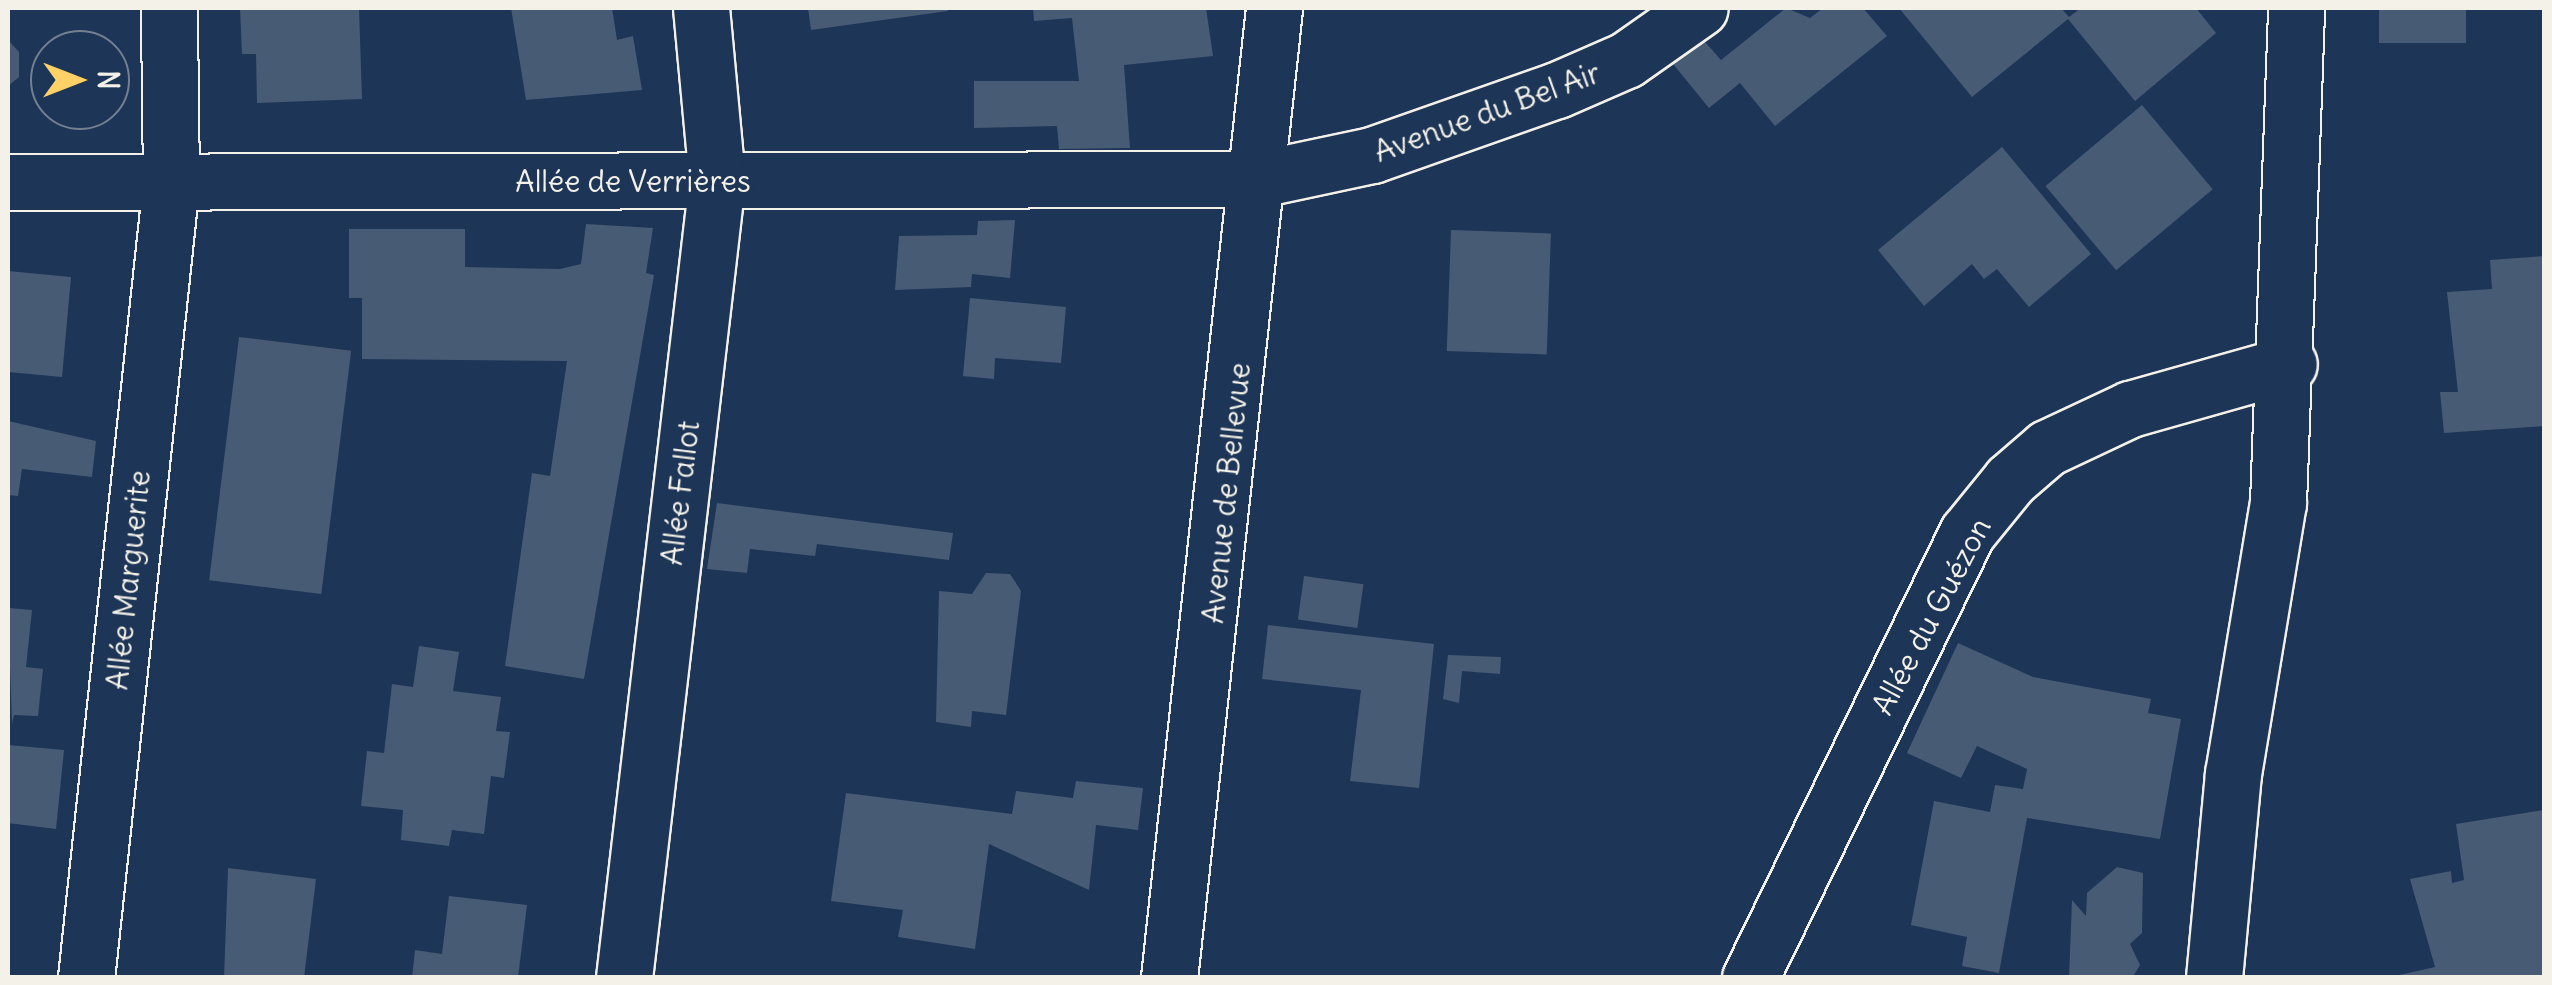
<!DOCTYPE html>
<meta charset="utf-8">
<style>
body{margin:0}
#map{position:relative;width:2552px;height:985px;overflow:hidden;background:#1d3557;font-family:Delius,sans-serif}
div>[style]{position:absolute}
.building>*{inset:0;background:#485b74;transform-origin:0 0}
.roads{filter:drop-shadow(2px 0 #f4f1e8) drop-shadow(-2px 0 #f4f1e8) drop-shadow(0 2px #f4f1e8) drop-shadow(0 -2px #f4f1e8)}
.minor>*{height:55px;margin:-27.5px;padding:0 27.5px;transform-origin:27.5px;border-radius:27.5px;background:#1d3557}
span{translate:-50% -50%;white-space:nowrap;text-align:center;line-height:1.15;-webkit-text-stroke:8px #1d3557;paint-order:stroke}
.street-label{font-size:30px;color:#f4f1e8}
.frame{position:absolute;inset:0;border:10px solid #f4f1e8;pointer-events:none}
.north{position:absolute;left:30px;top:30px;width:100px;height:100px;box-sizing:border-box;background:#1d3557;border:2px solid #738091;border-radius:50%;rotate:90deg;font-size:28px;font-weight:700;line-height:40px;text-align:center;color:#f4f1e8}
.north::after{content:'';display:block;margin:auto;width:35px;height:45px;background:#ffd166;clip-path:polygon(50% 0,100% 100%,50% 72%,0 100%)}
</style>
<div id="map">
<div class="building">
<i style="clip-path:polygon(240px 8px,359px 8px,362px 99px,257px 103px,256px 54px,242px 54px)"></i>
<i style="clip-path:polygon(511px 8px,612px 8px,617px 40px,633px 36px,642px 90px,526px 100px)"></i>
<i style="clip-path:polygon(808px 8px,947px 8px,948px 11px,811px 30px)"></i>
<i style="clip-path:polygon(1033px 8px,1206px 8px,1213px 56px,1124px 65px,1130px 148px,1059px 149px,1057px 126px,974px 128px,974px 81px,1079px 81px,1072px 18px,1034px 21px)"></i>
<i style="clip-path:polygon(1786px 8px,1810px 18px,1823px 8px,1863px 8px,1887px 36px,1775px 126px,1740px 83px,1709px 108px,1669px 59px,1699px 35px,1721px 60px)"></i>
<i style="clip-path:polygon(1899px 8px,2061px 8px,2069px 17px,2081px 8px,2196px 8px,2216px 33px,2135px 101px,2068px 19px,1972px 97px)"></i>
<i style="left:2379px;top:8px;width:87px;height:35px"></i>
<i style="clip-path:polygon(8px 40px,19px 52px,19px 77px,8px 86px)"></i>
<i style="left:2142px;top:105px;width:110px;height:126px;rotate:50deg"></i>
<i style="clip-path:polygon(2002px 147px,2091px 254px,2029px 307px,1997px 269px,1984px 279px,1972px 264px,1924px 306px,1878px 250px)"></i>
<i style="clip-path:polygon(1015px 220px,1010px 278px,972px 274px,971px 287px,895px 290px,899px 236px,977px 235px,978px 221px)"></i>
<i style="clip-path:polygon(586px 224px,653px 228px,646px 273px,654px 275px,584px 679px,505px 666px,532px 473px,550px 476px,567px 361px,362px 359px,362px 298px,349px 298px,349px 229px,465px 229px,465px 267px,560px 269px,581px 264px)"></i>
<i style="left:1451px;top:230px;width:100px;height:121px;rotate:2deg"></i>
<i style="clip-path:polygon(2544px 256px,2544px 426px,2444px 433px,2440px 392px,2458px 392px,2447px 292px,2492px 289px,2490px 260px)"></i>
<i style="clip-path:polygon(8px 271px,71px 277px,62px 377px,8px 372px)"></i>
<i style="clip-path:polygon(970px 298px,1066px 307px,1061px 363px,995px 358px,994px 379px,963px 376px)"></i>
<i style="left:239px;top:337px;width:113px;height:245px;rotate:7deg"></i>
<i style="clip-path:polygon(8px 421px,96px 441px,92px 477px,22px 469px,18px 496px,8px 495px)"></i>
<i style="clip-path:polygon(717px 503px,953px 533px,949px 560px,817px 544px,815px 556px,750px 549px,747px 573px,707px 569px)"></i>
<i style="clip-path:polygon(986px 573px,1010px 574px,1021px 591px,1006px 715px,972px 711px,971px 727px,936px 722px,939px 591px,972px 594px)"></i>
<i style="left:1304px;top:576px;width:60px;height:44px;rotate:8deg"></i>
<i style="clip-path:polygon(8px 608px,32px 610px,26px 667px,43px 669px,38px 716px,14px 715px,12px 724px)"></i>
<i style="clip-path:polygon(1268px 625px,1434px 644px,1419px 788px,1350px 781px,1361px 690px,1262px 679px)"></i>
<i style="clip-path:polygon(1958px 643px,2033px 677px,2151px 699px,2148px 713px,2181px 719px,2160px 839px,2027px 818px,1999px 973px,1962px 966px,1967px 937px,1911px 925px,1934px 801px,1990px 812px,1995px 785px,2023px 789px,2027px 769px,1977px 746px,1961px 778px,1907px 753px)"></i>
<i style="clip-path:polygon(419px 646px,459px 652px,453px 691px,501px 697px,496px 731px,510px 732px,504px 778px,491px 776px,484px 834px,452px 830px,449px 846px,401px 840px,403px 810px,361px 806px,367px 751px,384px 753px,392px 684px,413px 687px)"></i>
<i style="clip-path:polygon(1448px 655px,1501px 657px,1500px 674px,1462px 671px,1459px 703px,1443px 699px)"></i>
<i style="clip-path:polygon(8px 745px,64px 750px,56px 829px,8px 823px)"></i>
<i style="clip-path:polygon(1076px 781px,1143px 788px,1138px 830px,1096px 825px,1089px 890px,989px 844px,975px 949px,898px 937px,903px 910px,831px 901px,846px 793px,1012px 814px,1016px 791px,1073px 798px)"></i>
<i style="clip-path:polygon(2544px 810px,2544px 978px,2386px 978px,2435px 967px,2410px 879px,2451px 871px,2452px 883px,2464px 880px,2456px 824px)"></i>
<i style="clip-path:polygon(2117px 867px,2143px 873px,2142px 933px,2130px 944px,2140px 965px,2132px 978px,2069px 978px,2072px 900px,2086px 916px,2087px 893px)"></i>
<i style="clip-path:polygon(228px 868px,316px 879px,304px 978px,224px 978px)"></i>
<i style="clip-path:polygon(449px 896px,527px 905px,518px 978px,412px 978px,415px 950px,442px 954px)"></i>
</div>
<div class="roads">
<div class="minor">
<i style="left:8px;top:182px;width:1251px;rotate:-0.14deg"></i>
<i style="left:1259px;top:179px;width:116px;rotate:-12deg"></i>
<i style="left:1372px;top:155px;width:196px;rotate:-19.4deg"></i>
<i style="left:1557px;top:90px;width:75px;rotate:-23.5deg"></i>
<i style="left:1626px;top:60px;width:90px;rotate:-35.1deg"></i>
<i style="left:86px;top:978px;width:801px;rotate:-83.9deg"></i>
<i style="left:171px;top:182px;width:174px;rotate:-90.7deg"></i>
<i style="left:624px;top:978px;width:803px;rotate:-83.35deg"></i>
<i style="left:717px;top:180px;width:173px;rotate:-95.3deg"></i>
<i style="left:1169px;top:978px;width:976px;rotate:-83.82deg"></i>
<i style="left:1750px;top:978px;width:495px;rotate:-64deg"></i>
<i style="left:1967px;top:533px;width:68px;rotate:-50.9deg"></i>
<i style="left:2010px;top:480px;width:49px;rotate:-40.9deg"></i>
<i style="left:2047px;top:448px;width:92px;rotate:-25.2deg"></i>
<i style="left:2130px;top:409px;width:165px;rotate:-15.8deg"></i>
<i style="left:2214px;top:978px;width:205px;rotate:-84.7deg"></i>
<i style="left:2233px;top:774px;width:275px;rotate:-80.6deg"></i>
<i style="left:2278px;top:503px;width:495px;rotate:-87.9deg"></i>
</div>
</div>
<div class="street-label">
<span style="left:1487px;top:112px;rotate:-20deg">Avenue du Bel Air</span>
<span style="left:633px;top:181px">Allée de Verrières</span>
<span style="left:680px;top:493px;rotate:-83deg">Allée Fallot</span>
<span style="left:1226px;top:493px;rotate:-84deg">Avenue de Bellevue</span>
<span style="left:128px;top:580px;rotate:-84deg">Allée Marguerite</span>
<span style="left:1931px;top:616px;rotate:-62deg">Allée du Guézon</span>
</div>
<div class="frame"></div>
<div class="north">N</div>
</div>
